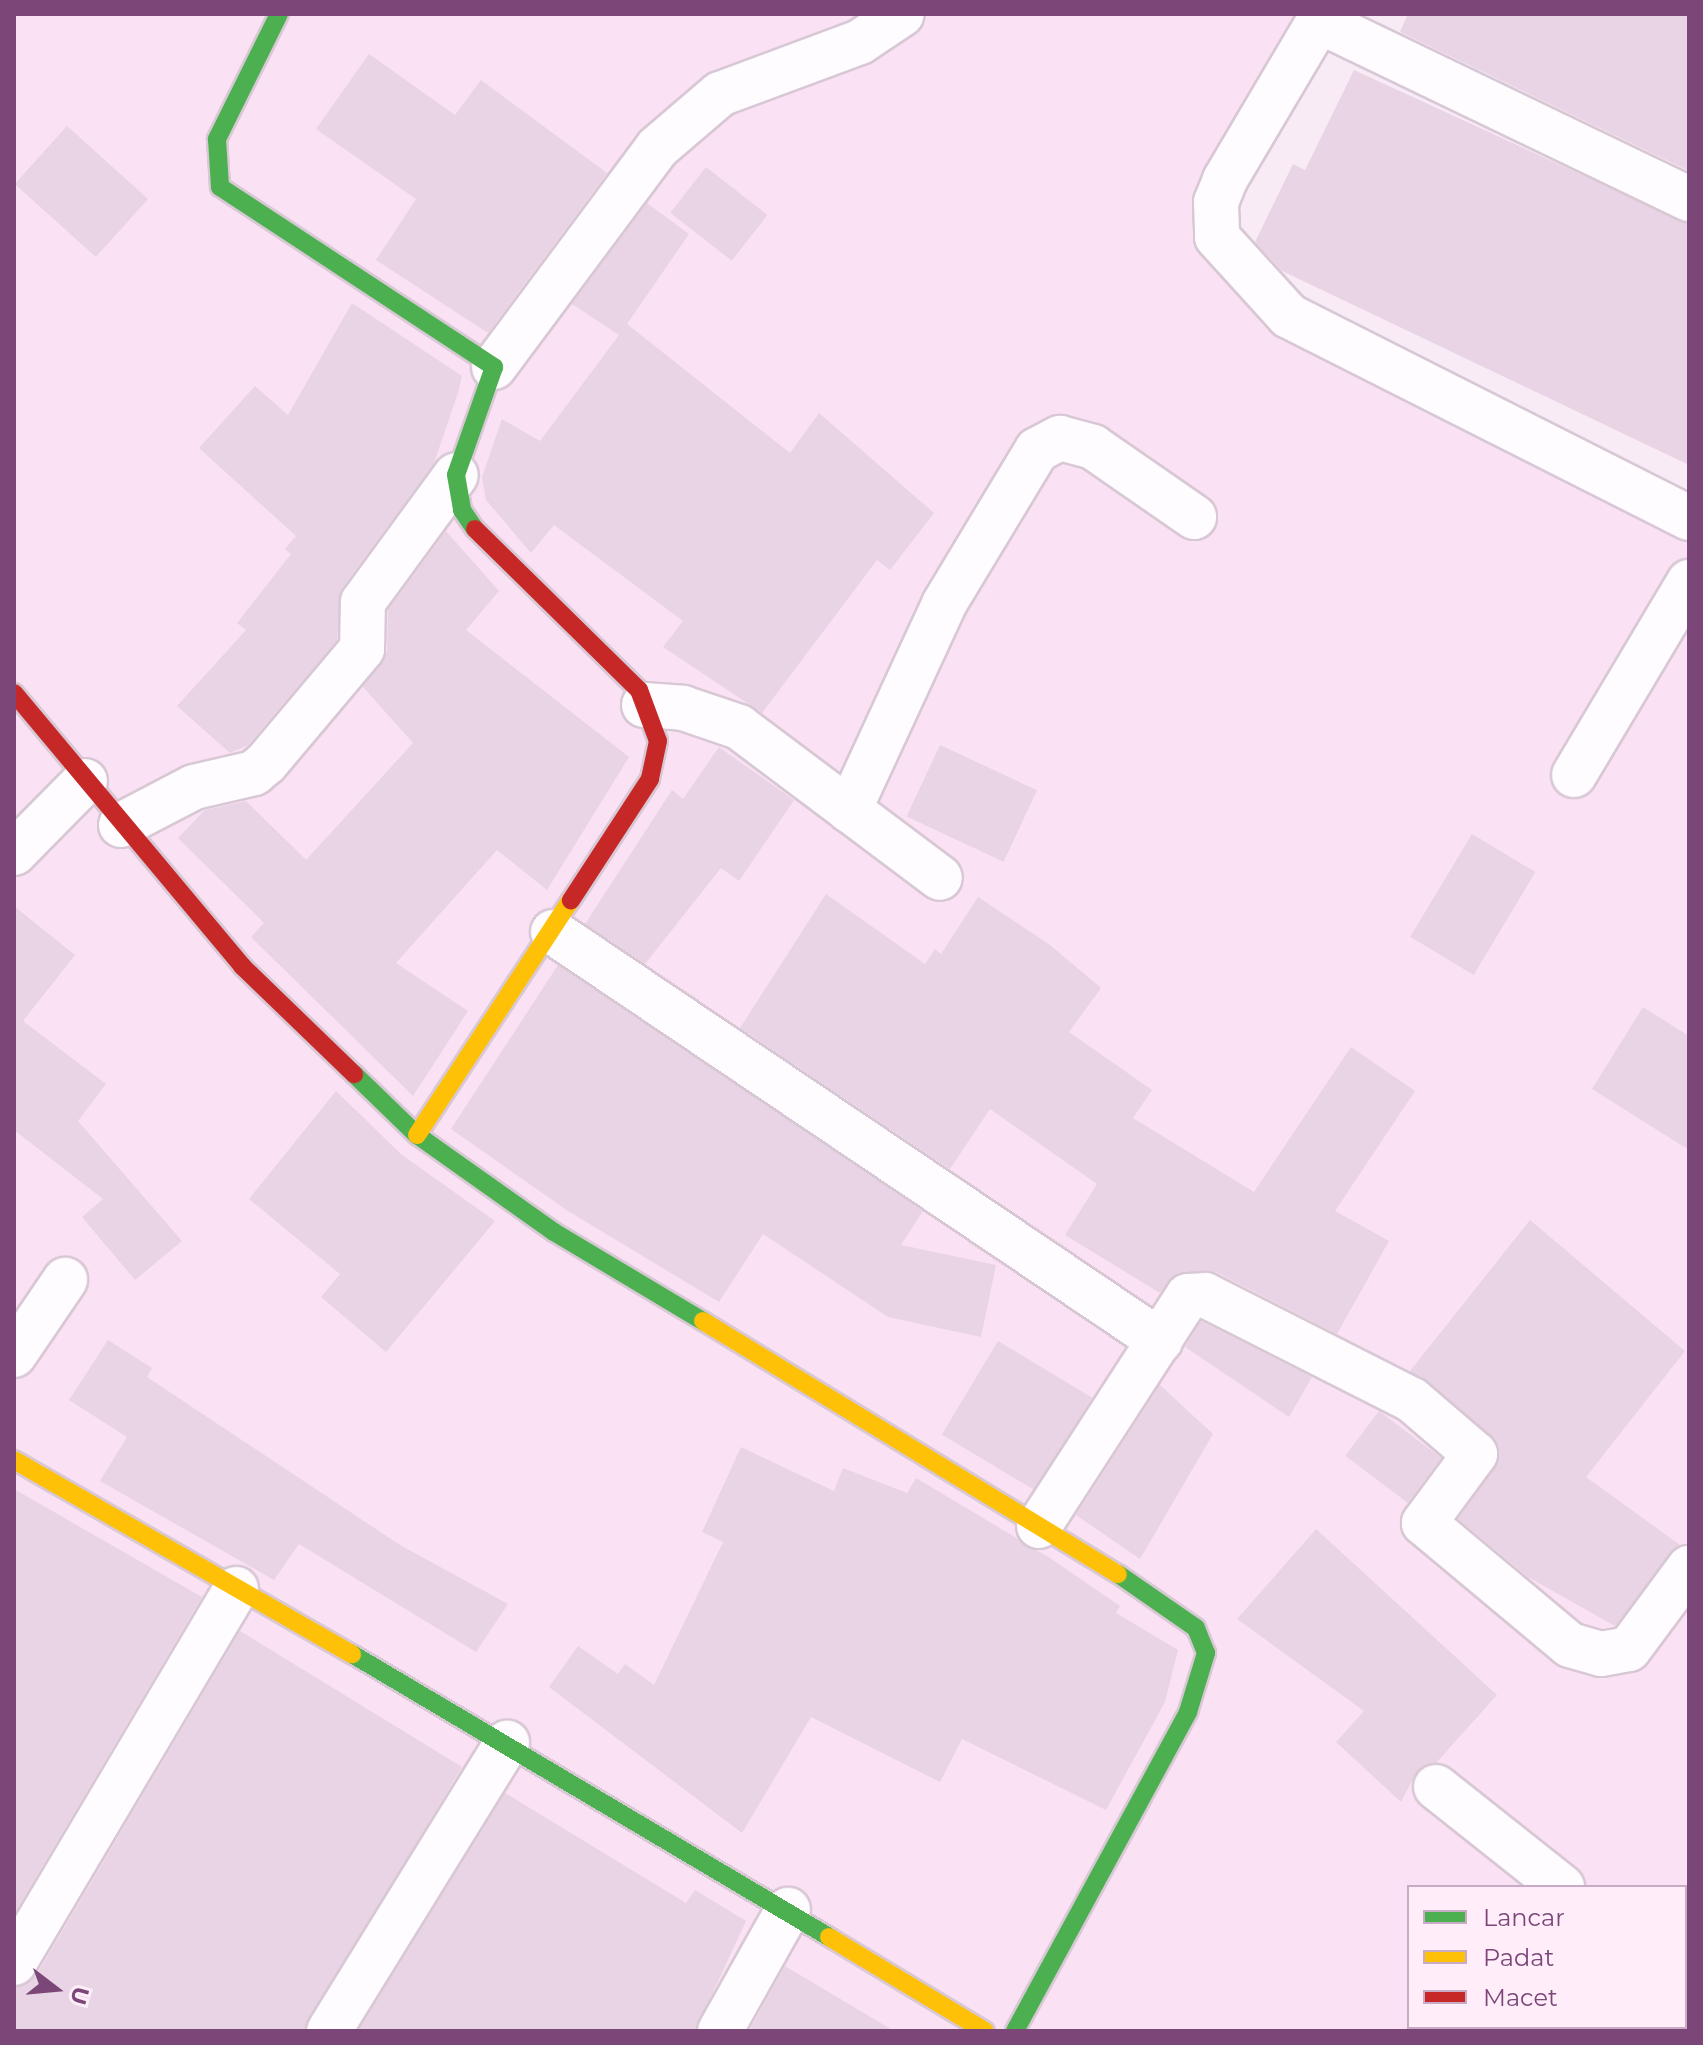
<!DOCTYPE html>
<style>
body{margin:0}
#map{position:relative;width:1703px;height:2045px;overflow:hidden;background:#f9ebf5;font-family:Montserrat,sans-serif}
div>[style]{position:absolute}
.residential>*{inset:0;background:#fbe1f4}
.building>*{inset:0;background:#e8d4e5;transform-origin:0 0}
.roads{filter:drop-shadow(2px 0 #d8c8d5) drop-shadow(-2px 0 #d8c8d5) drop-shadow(0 2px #d8c8d5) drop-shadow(0 -2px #d8c8d5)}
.street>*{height:44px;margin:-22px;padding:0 22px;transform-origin:22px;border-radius:22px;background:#fefcfe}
.fast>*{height:18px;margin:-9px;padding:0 9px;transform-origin:9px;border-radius:9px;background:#4caf50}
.slow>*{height:18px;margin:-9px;padding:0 9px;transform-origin:9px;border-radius:9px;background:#ffc107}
.jam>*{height:18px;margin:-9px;padding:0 9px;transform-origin:9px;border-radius:9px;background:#c62828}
span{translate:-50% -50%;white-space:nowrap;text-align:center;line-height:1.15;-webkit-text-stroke:6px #ffedfa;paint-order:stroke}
.frame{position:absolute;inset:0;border:16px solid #7b4779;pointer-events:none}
.legend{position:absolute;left:1407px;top:1885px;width:280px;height:144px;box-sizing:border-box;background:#ffedfa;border:2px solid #caabc6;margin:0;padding:10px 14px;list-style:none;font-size:24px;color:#7b4779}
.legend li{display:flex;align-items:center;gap:16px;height:40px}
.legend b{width:40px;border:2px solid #caabc6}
.north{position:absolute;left:16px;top:1949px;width:80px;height:80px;-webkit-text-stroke:6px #ffedfa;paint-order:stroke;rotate:106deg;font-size:22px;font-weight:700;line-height:32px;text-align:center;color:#7b4779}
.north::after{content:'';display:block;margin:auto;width:28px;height:36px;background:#7b4779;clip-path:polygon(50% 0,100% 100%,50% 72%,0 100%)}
</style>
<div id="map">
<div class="residential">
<i style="clip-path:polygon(evenodd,14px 14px,1316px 14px,1217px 214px,1289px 315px,1689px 512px,1689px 2031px,14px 2031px,14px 14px,1409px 1887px,1685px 1887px,1685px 2027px,1409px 2027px,1409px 1887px)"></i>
</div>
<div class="building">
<i style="clip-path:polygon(1408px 14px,1689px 14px,1689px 171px,1400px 32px)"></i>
<i style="clip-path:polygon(369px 54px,455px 115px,481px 80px,607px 173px,488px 333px,376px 260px,416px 199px,316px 129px)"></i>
<i style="clip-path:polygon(1354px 70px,1689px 224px,1689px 465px,1282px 271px,1255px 242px,1293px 164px,1305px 170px)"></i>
<i style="left:67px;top:126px;width:109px;height:78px;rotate:42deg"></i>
<i style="left:706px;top:167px;width:78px;height:58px;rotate:38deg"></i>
<i style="clip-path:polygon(647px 203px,689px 234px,627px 324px,790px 453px,819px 413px,934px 513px,890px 570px,877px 560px,762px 713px,663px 647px,683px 621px,554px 525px,531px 553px,486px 500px,482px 477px,502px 419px,540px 441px,619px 335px,572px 304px)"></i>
<i style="clip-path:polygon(352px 303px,462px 376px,458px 393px,434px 463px,342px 588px,337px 640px,248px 745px,230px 753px,177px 706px,246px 630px,237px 623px,291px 554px,285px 549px,296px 536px,199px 448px,255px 386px,288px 415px)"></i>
<i style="clip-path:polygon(446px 531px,499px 591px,466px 630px,629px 757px,547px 890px,497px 850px,396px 963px,468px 1011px,413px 1096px,251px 937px,264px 923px,178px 838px,205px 810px,246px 801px,306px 860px,413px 743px,363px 687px,387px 651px,388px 610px)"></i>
<i style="left:940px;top:745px;width:107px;height:79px;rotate:25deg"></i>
<i style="clip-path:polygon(719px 747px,794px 800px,739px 881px,721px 868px,645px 964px,585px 924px,672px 790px,683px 799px)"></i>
<i style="left:1472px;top:834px;width:74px;height:120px;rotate:31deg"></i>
<i style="clip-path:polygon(826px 894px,925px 964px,935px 949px,941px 954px,978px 897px,1050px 945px,1101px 988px,1069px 1032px,1152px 1090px,1133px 1118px,1254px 1192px,1351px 1047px,1415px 1091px,1335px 1211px,1389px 1241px,1337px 1334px,1216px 1272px,1176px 1274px,1160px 1293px,1065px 1235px,1097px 1184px,990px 1109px,950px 1169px,740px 1028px)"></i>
<i style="clip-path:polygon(14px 906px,75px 955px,23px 1021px,106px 1084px,78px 1121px,182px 1241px,135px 1280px,82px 1217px,103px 1199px,14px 1130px)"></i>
<i style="clip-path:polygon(558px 965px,923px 1211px,901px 1245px,996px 1265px,981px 1337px,888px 1317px,763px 1234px,719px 1302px,568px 1211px,451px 1129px)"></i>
<i style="clip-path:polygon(1643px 1007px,1689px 1036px,1689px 1150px,1592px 1089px)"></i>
<i style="clip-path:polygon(336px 1091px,402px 1155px,495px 1221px,386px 1352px,321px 1297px,340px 1274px,249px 1199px)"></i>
<i style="clip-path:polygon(1530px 1220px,1685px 1351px,1586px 1477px,1680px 1545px,1615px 1626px,1528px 1577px,1458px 1519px,1495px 1468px,1499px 1446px,1410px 1371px)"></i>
<i style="clip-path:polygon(1201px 1321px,1312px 1377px,1289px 1417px,1185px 1347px)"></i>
<i style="clip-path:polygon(108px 1340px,152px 1368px,147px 1377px,400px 1545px,508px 1604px,476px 1652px,299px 1544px,274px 1580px,100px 1481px,127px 1437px,69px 1400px)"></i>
<i style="left:998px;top:1341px;width:110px;height:109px;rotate:31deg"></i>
<i style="clip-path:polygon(1160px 1385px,1213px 1434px,1140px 1559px,1076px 1515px)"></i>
<i style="left:1379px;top:1411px;width:78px;height:56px;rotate:37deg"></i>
<i style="clip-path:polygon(741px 1447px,834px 1491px,843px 1468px,907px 1493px,916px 1478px,1050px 1558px,1120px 1606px,1116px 1613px,1178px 1650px,1165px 1702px,1106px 1810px,962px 1739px,940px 1782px,811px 1717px,742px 1833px,549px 1687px,578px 1646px,618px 1674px,625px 1664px,654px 1685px,723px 1542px,702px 1532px)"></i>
<i style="clip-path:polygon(14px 1489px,202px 1597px,14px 1914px)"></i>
<i style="clip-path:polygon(1316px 1529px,1497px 1695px,1436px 1763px,1417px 1771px,1401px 1802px,1336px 1742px,1364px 1711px,1237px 1619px)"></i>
<i style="clip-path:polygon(240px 1631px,462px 1767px,304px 2031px,14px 2031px,14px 1988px,36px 1976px)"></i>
<i style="clip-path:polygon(505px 1793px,686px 1903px,695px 1890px,746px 1921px,695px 2031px,358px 2031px)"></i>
<i style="clip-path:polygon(785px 1966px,894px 2031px,749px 2031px)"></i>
</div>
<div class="roads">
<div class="street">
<i style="left:1323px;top:14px;width:193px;rotate:120.6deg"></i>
<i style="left:1225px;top:180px;width:24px;rotate:112deg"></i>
<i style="left:1216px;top:202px;width:35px;rotate:88deg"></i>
<i style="left:1217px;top:237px;width:107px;rotate:47.7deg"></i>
<i style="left:1289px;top:316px;width:448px;rotate:26.8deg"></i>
<i style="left:1319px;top:21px;width:411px;rotate:25.7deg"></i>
<i style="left:494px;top:367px;width:273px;rotate:-53.3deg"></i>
<i style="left:657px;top:148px;width:83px;rotate:-40.6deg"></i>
<i style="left:720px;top:94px;width:149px;rotate:-20.4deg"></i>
<i style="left:860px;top:42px;width:50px;rotate:-33.7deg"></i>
<i style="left:644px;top:705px;width:39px;rotate:4deg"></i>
<i style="left:683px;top:708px;width:59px;rotate:18.7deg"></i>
<i style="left:739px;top:727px;width:251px;rotate:36.9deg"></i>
<i style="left:1574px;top:775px;width:225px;rotate:-59.2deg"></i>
<i style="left:849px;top:810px;width:227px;rotate:-65.2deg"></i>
<i style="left:944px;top:604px;width:180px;rotate:-58.9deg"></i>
<i style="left:1037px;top:450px;width:26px;rotate:-28deg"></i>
<i style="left:1060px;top:438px;width:34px;rotate:15deg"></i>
<i style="left:1093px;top:447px;width:123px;rotate:34.7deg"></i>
<i style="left:121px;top:825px;width:82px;rotate:-27.5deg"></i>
<i style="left:194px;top:787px;width:62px;rotate:-13.1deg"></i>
<i style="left:254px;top:773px;width:16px;rotate:-40deg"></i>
<i style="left:266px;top:763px;width:149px;rotate:-49.9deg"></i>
<i style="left:362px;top:649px;width:47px;rotate:-88.8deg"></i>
<i style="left:363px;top:602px;width:157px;rotate:-53.8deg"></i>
<i style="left:14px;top:853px;width:101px;rotate:-45.4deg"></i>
<i style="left:553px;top:932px;width:732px;rotate:33.97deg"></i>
<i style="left:14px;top:1355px;width:91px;rotate:-55.8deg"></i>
<i style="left:1039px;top:1526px;width:274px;rotate:-57.1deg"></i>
<i style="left:1188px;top:1296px;width:17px;rotate:-3deg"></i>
<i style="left:1205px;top:1295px;width:232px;rotate:26.9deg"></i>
<i style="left:1412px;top:1400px;width:83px;rotate:40.6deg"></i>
<i style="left:1475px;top:1454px;width:86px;rotate:126.5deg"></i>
<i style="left:1424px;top:1523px;width:190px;rotate:39.9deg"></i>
<i style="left:1570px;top:1645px;width:32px;rotate:16deg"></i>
<i style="left:1601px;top:1654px;width:28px;rotate:-10deg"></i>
<i style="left:1629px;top:1649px;width:101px;rotate:-53.5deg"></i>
<i style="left:1436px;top:1787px;width:161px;rotate:38.4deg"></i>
<i style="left:14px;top:1963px;width:435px;rotate:-59.3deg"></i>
<i style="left:1685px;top:2007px;width:7px;rotate:56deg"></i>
<i style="left:329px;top:2031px;width:339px;rotate:-58.3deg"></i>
<i style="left:720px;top:2031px;width:139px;rotate:-60.7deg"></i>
</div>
<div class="fast">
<i style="left:279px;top:14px;width:140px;rotate:116.4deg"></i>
<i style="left:217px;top:139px;width:48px;rotate:86.4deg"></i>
<i style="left:220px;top:187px;width:328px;rotate:33.3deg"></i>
<i style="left:494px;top:367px;width:114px;rotate:109.4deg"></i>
<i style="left:456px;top:475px;width:36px;rotate:80deg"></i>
<i style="left:462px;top:510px;width:23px;rotate:56deg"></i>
<i style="left:354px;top:1074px;width:88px;rotate:44.1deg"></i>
<i style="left:417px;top:1135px;width:168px;rotate:35.3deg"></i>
<i style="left:554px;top:1232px;width:174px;rotate:30.9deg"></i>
<i style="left:352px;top:1654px;width:555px;rotate:30.68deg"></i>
<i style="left:1015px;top:2031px;width:363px;rotate:-61.5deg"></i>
<i style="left:1188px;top:1712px;width:62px;rotate:-73deg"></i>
<i style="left:1206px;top:1653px;width:27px;rotate:-112deg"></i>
<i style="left:1196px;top:1628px;width:95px;rotate:-145.3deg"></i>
</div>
<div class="slow">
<i style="left:417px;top:1135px;width:281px;rotate:-56.8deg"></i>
<i style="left:703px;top:1321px;width:486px;rotate:31.4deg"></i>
<i style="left:14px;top:1460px;width:390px;rotate:29.9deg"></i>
<i style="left:829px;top:1937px;width:182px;rotate:31.1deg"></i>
</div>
<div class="jam">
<i style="left:475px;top:529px;width:230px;rotate:44.5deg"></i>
<i style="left:639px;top:690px;width:54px;rotate:69.6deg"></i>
<i style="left:658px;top:741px;width:39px;rotate:102deg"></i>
<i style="left:650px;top:779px;width:145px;rotate:123.1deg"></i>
<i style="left:14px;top:693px;width:356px;rotate:50.1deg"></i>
<i style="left:242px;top:966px;width:156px;rotate:44deg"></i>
</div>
</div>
<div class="frame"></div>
<ul class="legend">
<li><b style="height:10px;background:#4caf50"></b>Lancar</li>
<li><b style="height:10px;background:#ffc107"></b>Padat</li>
<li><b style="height:10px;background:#c62828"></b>Macet</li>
</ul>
<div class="north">U</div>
</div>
